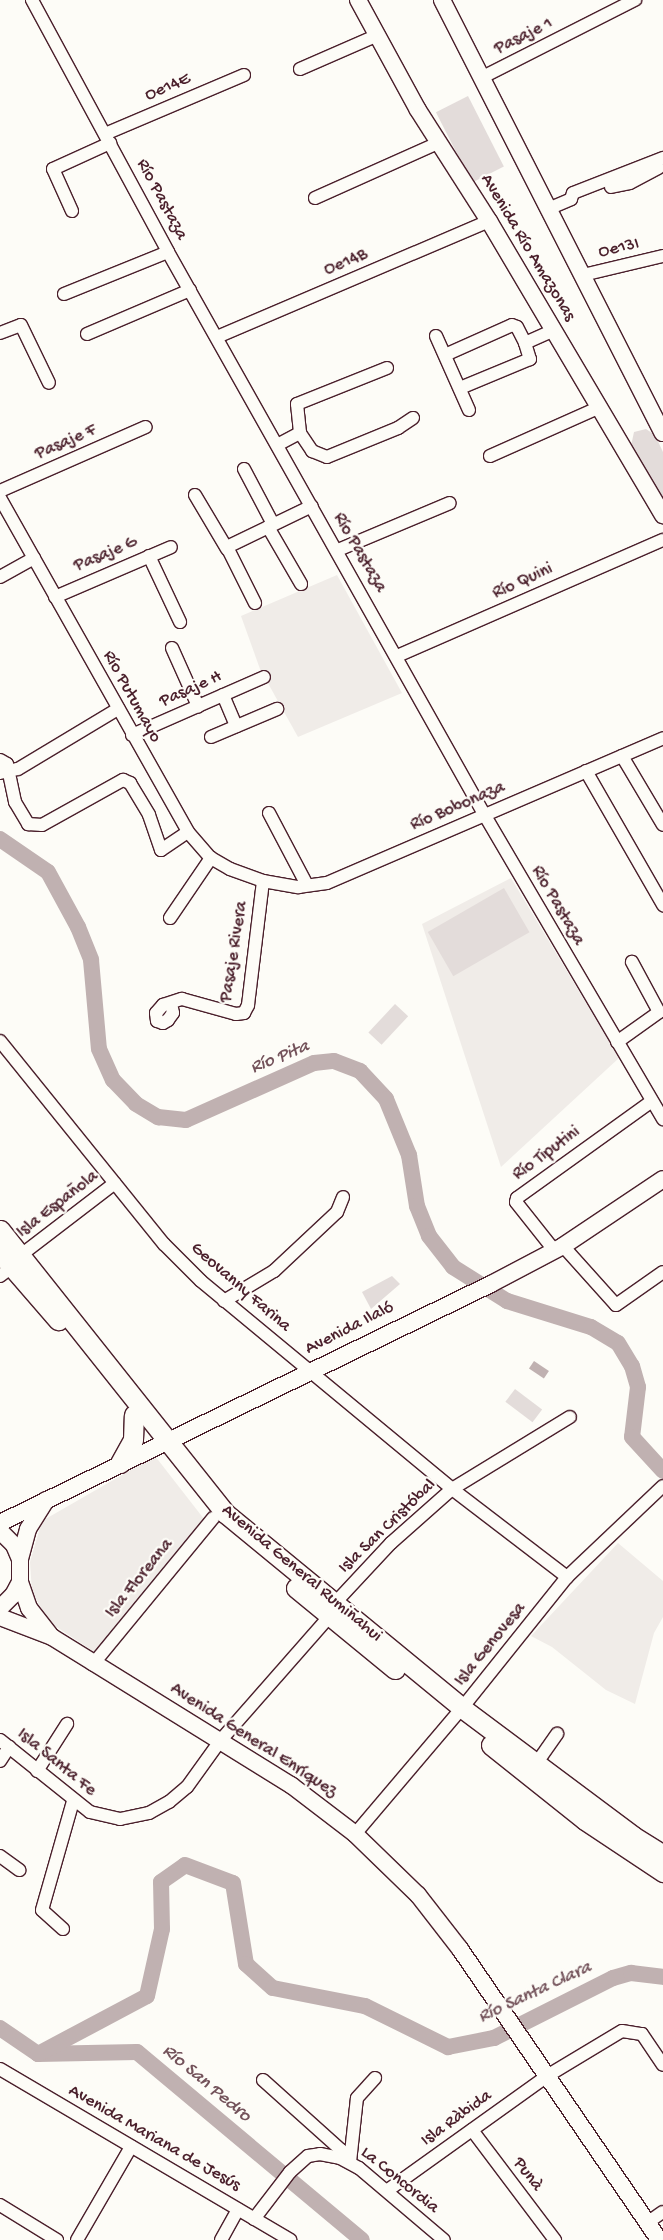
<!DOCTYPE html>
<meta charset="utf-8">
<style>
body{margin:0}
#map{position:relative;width:663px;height:2240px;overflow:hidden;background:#fdfcf7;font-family:"Gochi Hand",sans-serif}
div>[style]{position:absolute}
.built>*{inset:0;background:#f0ece8}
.green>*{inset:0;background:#e3dcda;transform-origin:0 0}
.water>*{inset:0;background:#c0b1b1;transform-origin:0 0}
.river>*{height:16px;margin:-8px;padding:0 8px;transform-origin:8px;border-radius:8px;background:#c0b1b1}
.roads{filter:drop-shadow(1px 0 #4a1f2b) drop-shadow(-1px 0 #4a1f2b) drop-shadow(0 1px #4a1f2b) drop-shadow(0 -1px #4a1f2b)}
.minor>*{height:12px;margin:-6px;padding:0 6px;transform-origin:6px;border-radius:6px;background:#fdfcf7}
.major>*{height:16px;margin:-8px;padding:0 8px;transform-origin:8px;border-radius:8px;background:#fdfcf7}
.highway>*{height:19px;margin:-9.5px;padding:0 9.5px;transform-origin:9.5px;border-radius:9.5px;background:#fdfcf7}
span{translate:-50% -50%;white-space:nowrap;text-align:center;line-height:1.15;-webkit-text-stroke:4.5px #fdfcf7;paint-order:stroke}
.street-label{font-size:18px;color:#4a1f2b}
.water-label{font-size:19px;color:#73525a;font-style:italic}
</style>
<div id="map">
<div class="built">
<i style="clip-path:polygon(337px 575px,402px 693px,298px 737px,260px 669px,241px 616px)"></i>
<i style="clip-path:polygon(511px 878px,619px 1058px,501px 1167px,422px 924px)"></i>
<i style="clip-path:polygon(155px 1456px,204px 1519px,96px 1653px,49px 1622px,32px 1592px,30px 1562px,42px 1521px)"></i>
<i style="clip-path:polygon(618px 1543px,663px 1581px,663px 1617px,654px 1633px,635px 1704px,606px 1690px,552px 1647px,531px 1636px)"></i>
</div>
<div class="green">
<i style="left:468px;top:96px;width:79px;height:36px;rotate:63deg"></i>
<i style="clip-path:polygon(646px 429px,655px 435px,663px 452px,663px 501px,631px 446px,634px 432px)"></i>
<i style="left:504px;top:888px;width:51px;height:88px;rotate:60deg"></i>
<i style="left:395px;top:1004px;width:18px;height:39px;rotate:43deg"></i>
<i style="clip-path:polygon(392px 1276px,400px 1284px,371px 1309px,362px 1292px)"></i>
<i style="left:515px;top:1389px;width:34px;height:16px;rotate:37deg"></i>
</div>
<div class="water">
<i style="left:534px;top:1361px;width:18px;height:9px;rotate:34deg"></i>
</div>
<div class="river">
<i style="left:0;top:839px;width:58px;rotate:34.5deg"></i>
<i style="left:48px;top:872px;width:63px;rotate:61.4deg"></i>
<i style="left:78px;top:927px;width:35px;rotate:68deg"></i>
<i style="left:91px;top:960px;width:89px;rotate:84.9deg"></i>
<i style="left:99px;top:1049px;width:34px;rotate:66deg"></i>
<i style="left:113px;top:1080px;width:33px;rotate:46deg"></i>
<i style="left:136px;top:1104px;width:26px;rotate:31deg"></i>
<i style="left:158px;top:1117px;width:28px;rotate:6deg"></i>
<i style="left:186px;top:1120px;width:140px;rotate:-24deg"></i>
<i style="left:314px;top:1063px;width:20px;rotate:-6deg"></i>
<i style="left:334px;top:1061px;width:28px;rotate:21deg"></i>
<i style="left:360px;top:1071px;width:38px;rotate:47deg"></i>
<i style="left:386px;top:1099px;width:61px;rotate:67.7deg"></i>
<i style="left:409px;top:1155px;width:52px;rotate:81.1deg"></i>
<i style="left:417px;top:1206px;width:32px;rotate:68deg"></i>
<i style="left:429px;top:1236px;width:39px;rotate:52deg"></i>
<i style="left:453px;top:1267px;width:64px;rotate:32.2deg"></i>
<i style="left:507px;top:1301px;width:88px;rotate:17.2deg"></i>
<i style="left:591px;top:1327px;width:31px;rotate:31deg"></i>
<i style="left:618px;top:1343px;width:27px;rotate:59deg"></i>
<i style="left:632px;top:1366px;width:22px;rotate:74deg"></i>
<i style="left:638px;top:1387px;width:50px;rotate:96.8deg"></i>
<i style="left:632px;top:1437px;width:46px;rotate:47.6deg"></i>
<i style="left:0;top:2028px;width:46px;rotate:34.4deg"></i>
<i style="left:38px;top:2054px;width:99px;rotate:-1.2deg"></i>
<i style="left:137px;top:2052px;width:293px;rotate:39.9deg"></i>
<i style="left:38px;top:2054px;width:123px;rotate:-28deg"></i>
<i style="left:147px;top:1996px;width:69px;rotate:-77.4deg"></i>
<i style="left:162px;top:1929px;width:47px;rotate:-91.2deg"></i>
<i style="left:161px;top:1882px;width:29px;rotate:-35deg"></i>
<i style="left:185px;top:1865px;width:51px;rotate:20.6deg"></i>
<i style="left:233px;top:1883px;width:82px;rotate:80.9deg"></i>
<i style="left:246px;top:1964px;width:36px;rotate:42deg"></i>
<i style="left:273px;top:1988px;width:94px;rotate:11.1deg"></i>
<i style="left:365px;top:2006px;width:93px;rotate:26.3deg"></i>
<i style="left:448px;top:2047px;width:47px;rotate:-11.1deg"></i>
<i style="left:494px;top:2038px;width:133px;rotate:-26.8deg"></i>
<i style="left:613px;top:1978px;width:19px;rotate:-16deg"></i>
<i style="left:631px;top:1973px;width:32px;rotate:7deg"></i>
</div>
<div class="roads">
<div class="minor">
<i style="left:32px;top:0;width:286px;rotate:61.6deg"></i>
<i style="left:168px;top:252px;width:645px;rotate:60.65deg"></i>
<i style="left:484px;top:814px;width:354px;rotate:59.6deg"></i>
<i style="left:300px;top:69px;width:85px;rotate:-23.6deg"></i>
<i style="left:481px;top:78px;width:173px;rotate:-26.9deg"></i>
<i style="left:105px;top:134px;width:151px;rotate:-23deg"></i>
<i style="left:611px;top:187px;width:19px;rotate:-12deg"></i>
<i style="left:630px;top:183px;width:32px;rotate:-28deg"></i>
<i style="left:315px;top:198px;width:135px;rotate:-24.1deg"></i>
<i style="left:548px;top:209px;width:25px;rotate:-23deg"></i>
<i style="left:571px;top:199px;width:6px;rotate:-72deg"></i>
<i style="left:573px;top:193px;width:97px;rotate:-21.3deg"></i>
<i style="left:72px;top:211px;width:46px;rotate:-114.3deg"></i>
<i style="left:53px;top:169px;width:63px;rotate:-24.5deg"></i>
<i style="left:583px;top:275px;width:82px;rotate:-13.4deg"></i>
<i style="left:64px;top:294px;width:112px;rotate:-22deg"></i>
<i style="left:0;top:333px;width:22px;rotate:-21deg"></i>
<i style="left:21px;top:325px;width:64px;rotate:64.2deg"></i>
<i style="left:87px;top:334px;width:112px;rotate:-23.1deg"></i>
<i style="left:436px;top:336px;width:81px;rotate:66deg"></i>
<i style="left:217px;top:337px;width:296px;rotate:-23.1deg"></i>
<i style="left:525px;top:343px;width:32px;rotate:-24deg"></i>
<i style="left:445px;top:355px;width:73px;rotate:-24.1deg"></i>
<i style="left:512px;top:325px;width:5px;rotate:22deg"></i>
<i style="left:517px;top:327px;width:18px;rotate:63deg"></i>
<i style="left:525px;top:343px;width:17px;rotate:73deg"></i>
<i style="left:530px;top:359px;width:76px;rotate:157.5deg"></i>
<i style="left:387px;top:368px;width:97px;rotate:158.2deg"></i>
<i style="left:297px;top:404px;width:29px;rotate:84deg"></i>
<i style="left:300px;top:433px;width:22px;rotate:56deg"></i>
<i style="left:312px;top:451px;width:16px;rotate:22deg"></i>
<i style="left:327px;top:457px;width:77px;rotate:-22.2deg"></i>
<i style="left:398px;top:428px;width:18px;rotate:-34deg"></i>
<i style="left:279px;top:444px;width:24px;rotate:-28deg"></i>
<i style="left:490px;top:456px;width:118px;rotate:-24deg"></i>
<i style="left:244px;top:469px;width:62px;rotate:62.2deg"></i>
<i style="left:0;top:491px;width:159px;rotate:-23.7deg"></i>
<i style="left:195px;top:495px;width:63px;rotate:59.3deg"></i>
<i style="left:0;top:498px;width:383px;rotate:60.6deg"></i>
<i style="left:188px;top:832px;width:35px;rotate:49deg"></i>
<i style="left:211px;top:858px;width:22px;rotate:30deg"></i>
<i style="left:230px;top:869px;width:35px;rotate:20deg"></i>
<i style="left:263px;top:881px;width:36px;rotate:10deg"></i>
<i style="left:298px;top:887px;width:29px;rotate:-8deg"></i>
<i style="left:327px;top:883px;width:366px;rotate:-23.3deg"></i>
<i style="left:268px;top:527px;width:66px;rotate:59.9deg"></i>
<i style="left:338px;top:550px;width:121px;rotate:-22.8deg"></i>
<i style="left:149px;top:556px;width:73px;rotate:64.8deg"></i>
<i style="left:0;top:577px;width:39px;rotate:-29deg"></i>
<i style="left:55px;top:597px;width:126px;rotate:-23.3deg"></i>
<i style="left:255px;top:603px;width:63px;rotate:-116.6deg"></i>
<i style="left:227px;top:547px;width:94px;rotate:-25.8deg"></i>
<i style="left:172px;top:648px;width:64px;rotate:65.9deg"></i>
<i style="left:397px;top:656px;width:290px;rotate:-23.6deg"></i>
<i style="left:223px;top:695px;width:34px;rotate:67deg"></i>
<i style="left:132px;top:735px;width:144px;rotate:-23.7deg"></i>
<i style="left:211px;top:737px;width:72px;rotate:-23deg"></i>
<i style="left:622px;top:756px;width:80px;rotate:59.3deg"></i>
<i style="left:0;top:760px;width:8px;rotate:30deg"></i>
<i style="left:7px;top:764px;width:39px;rotate:78deg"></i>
<i style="left:15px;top:802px;width:26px;rotate:59deg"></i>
<i style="left:28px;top:824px;width:14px;rotate:4deg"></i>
<i style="left:42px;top:825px;width:93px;rotate:-29.1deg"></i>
<i style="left:123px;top:780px;width:8px;rotate:23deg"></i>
<i style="left:130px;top:783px;width:37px;rotate:59deg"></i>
<i style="left:149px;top:815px;width:37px;rotate:71deg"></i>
<i style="left:161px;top:850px;width:32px;rotate:-34deg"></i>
<i style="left:586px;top:771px;width:155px;rotate:60.1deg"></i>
<i style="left:0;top:773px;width:18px;rotate:-13deg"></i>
<i style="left:18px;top:769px;width:117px;rotate:-31deg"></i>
<i style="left:269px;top:813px;width:81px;rotate:62.2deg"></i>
<i style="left:170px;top:918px;width:73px;rotate:-55.7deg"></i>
<i style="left:171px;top:1004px;width:9px;rotate:77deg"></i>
<i style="left:173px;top:1013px;width:9px;rotate:126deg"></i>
<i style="left:168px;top:1020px;width:6px;rotate:149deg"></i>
<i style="left:163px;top:1023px;width:6px;rotate:-162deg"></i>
<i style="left:157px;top:1021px;width:8px;rotate:-97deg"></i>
<i style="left:156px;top:1013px;width:11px;rotate:-49deg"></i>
<i style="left:163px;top:1005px;width:20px;rotate:-18deg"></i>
<i style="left:182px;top:999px;width:56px;rotate:15.5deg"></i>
<i style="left:236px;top:1014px;width:8px;rotate:-7deg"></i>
<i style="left:244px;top:1013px;width:9px;rotate:-63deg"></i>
<i style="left:248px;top:1005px;width:125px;rotate:-83.1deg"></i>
<i style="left:0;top:1041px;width:261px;rotate:51.1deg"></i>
<i style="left:164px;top:1244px;width:52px;rotate:45deg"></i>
<i style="left:201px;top:1281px;width:326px;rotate:39.6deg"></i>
<i style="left:452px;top:1489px;width:145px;rotate:37.4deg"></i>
<i style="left:617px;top:1042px;width:52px;rotate:-35.5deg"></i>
<i style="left:659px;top:1012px;width:57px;rotate:-118.4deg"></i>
<i style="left:563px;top:1246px;width:79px;rotate:48.1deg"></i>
<i style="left:616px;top:1305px;width:57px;rotate:-35.1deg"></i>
<i style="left:554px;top:1250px;width:61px;rotate:-128.4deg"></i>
<i style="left:516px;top:1202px;width:4px;rotate:-76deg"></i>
<i style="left:517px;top:1198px;width:166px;rotate:-35.7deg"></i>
<i style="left:21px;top:1255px;width:118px;rotate:-37.5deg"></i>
<i style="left:0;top:1276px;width:15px;rotate:-37deg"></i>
<i style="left:224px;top:1301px;width:58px;rotate:-31deg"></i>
<i style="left:274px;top:1271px;width:86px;rotate:-43.1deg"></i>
<i style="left:337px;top:1212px;width:16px;rotate:-68deg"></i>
<i style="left:335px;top:1603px;width:82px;rotate:-47deg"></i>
<i style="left:391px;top:1543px;width:81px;rotate:-41.5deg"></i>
<i style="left:452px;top:1489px;width:138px;rotate:-31.4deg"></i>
<i style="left:94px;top:1663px;width:188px;rotate:-50.6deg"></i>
<i style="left:0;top:1740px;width:115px;rotate:38.7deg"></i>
<i style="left:90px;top:1812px;width:31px;rotate:13deg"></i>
<i style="left:120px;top:1819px;width:30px;rotate:-12deg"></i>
<i style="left:149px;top:1813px;width:23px;rotate:-29deg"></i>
<i style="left:169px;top:1802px;width:23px;rotate:-40deg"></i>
<i style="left:187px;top:1787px;width:57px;rotate:-54.3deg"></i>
<i style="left:220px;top:1741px;width:167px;rotate:-48.7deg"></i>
<i style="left:0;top:1761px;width:17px;rotate:-57deg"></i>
<i style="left:536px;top:1764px;width:37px;rotate:-55deg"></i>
<i style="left:37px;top:1771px;width:56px;rotate:-57.4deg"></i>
<i style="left:355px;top:1834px;width:165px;rotate:-49.7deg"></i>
<i style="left:462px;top:1708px;width:168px;rotate:-51.3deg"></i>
<i style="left:567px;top:1577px;width:132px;rotate:-43.5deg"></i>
<i style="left:0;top:1856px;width:24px;rotate:36deg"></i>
<i style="left:63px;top:1929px;width:28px;rotate:-138deg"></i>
<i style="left:42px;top:1910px;width:113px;rotate:-74.1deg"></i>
<i style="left:0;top:2069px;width:337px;rotate:30.5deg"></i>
<i style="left:263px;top:2080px;width:105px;rotate:41.9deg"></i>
<i style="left:341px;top:2150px;width:11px;rotate:68deg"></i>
<i style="left:472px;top:2130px;width:138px;rotate:53deg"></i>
<i style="left:350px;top:2162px;width:64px;rotate:-83.8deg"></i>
<i style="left:357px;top:2098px;width:27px;rotate:-48deg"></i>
<i style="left:388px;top:2190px;width:196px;rotate:-35.6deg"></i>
<i style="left:547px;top:2076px;width:87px;rotate:-31deg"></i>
<i style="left:622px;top:2031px;width:20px;rotate:9deg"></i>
<i style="left:642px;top:2034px;width:37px;rotate:56deg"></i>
<i style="left:0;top:2205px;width:67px;rotate:31.6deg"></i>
<i style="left:254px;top:2219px;width:59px;rotate:-52.5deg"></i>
<i style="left:290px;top:2172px;width:24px;rotate:-42deg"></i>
<i style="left:308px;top:2156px;width:12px;rotate:-9deg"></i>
<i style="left:320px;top:2154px;width:20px;rotate:11deg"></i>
<i style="left:340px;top:2158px;width:21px;rotate:28deg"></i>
<i style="left:359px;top:2168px;width:111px;rotate:40.3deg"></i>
<i style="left:647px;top:2223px;width:19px;rotate:-35deg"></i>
<i style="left:77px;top:2240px;width:108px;rotate:-59.9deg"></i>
<i style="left:221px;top:2240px;width:35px;rotate:-61deg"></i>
</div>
<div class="major">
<i style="left:358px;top:0;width:125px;rotate:61.4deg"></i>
<i style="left:418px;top:110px;width:132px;rotate:57.4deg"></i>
<i style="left:489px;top:221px;width:342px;rotate:59.4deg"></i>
<i style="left:442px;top:0;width:486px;rotate:63deg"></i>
<i style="left:0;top:1523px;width:546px;rotate:-25.96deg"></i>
<i style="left:491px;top:1284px;width:81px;rotate:-27.8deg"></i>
<i style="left:563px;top:1246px;width:120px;rotate:-33.8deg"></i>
<i style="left:0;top:1531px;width:20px;rotate:45deg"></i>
<i style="left:14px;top:1545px;width:15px;rotate:67deg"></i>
<i style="left:20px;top:1559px;width:23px;rotate:90deg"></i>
<i style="left:20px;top:1582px;width:15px;rotate:118deg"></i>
<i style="left:13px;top:1595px;width:18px;rotate:135deg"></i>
<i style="left:20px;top:1559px;width:31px;rotate:-75deg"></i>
<i style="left:28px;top:1529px;width:34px;rotate:-58deg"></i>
<i style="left:20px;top:1582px;width:28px;rotate:71deg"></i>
<i style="left:29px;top:1608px;width:33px;rotate:52deg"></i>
<i style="left:0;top:1617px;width:56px;rotate:21deg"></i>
<i style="left:52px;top:1637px;width:49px;rotate:31.8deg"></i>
<i style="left:94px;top:1663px;width:232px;rotate:31.8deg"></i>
<i style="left:291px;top:1785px;width:81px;rotate:37.4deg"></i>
<i style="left:355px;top:1834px;width:88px;rotate:44.1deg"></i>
<i style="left:418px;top:1895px;width:68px;rotate:52.1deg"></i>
<i style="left:460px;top:1949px;width:353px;rotate:55.6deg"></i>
</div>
<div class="highway">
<i style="left:0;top:1230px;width:362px;rotate:51.5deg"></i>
<i style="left:225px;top:1513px;width:307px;rotate:39.4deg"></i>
<i style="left:462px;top:1708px;width:214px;rotate:36.8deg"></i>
<i style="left:633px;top:1836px;width:36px;rotate:32deg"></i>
<i style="left:0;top:1253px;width:89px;rotate:49.1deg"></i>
<i style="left:120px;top:1463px;width:26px;rotate:-61deg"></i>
<i style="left:133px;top:1440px;width:25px;rotate:-88deg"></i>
<i style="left:296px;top:1588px;width:128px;rotate:39.3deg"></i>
<i style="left:491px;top:1745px;width:120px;rotate:38.6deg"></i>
<i style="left:585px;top:1820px;width:94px;rotate:33.7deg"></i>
</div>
</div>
<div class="street-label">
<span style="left:524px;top:37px;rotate:-27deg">Pasaje 1</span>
<span style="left:168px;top:88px;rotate:-23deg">Oe14E</span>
<span style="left:161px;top:200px;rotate:62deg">Río Pastaza</span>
<span style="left:527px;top:248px;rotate:59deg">Avenida Río Amazonas</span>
<span style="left:619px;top:249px;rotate:-13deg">Oe13I</span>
<span style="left:346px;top:263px;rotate:-23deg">Oe14B</span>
<span style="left:66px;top:443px;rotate:-24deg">Pasaje F</span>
<span style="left:359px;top:553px;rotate:60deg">Río Pastaza</span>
<span style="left:106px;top:555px;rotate:-23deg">Pasaje G</span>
<span style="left:523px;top:582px;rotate:-24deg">Río Quini</span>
<span style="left:191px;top:690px;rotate:-24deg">Pasaje H</span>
<span style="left:131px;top:697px;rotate:61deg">Río Putumayo</span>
<span style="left:458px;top:807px;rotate:-23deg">Río Bobonaza</span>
<span style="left:557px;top:906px;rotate:60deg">Río Pastaza</span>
<span style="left:235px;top:952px;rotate:-81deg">Pasaje Rivera</span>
<span style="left:547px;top:1154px;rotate:-36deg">Río Tiputini</span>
<span style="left:58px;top:1205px;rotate:-38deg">Isla Española</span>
<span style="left:240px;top:1288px;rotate:41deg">Geovanny Farina</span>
<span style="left:350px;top:1329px;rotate:-27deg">Avenida Ilaló</span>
<span style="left:388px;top:1527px;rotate:-44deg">Isla San Cristóbal</span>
<span style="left:301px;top:1574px;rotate:40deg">Avenida General Rumiñahui</span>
<span style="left:140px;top:1579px;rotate:-51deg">Isla Floreana</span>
<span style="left:491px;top:1645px;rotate:-51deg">Isla Genovesa</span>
<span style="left:253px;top:1741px;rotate:33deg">Avenida General Enríquez</span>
<span style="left:56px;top:1763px;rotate:39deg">Isla Santa Fe</span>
<span style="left:457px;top:2119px;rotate:-36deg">Isla Ràbida</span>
<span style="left:154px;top:2139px;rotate:30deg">Avenida Mariana de Jesús</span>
<span style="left:527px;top:2175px;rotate:53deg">Punà</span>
<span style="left:399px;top:2181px;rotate:39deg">La Concordia</span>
</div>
<div class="water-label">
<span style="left:280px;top:1058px;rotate:-22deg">Río Pita</span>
<span style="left:535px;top:1993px;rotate:-25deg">Río Santa Clara</span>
<span style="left:206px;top:2084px;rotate:40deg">Río San Pedro</span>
</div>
</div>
